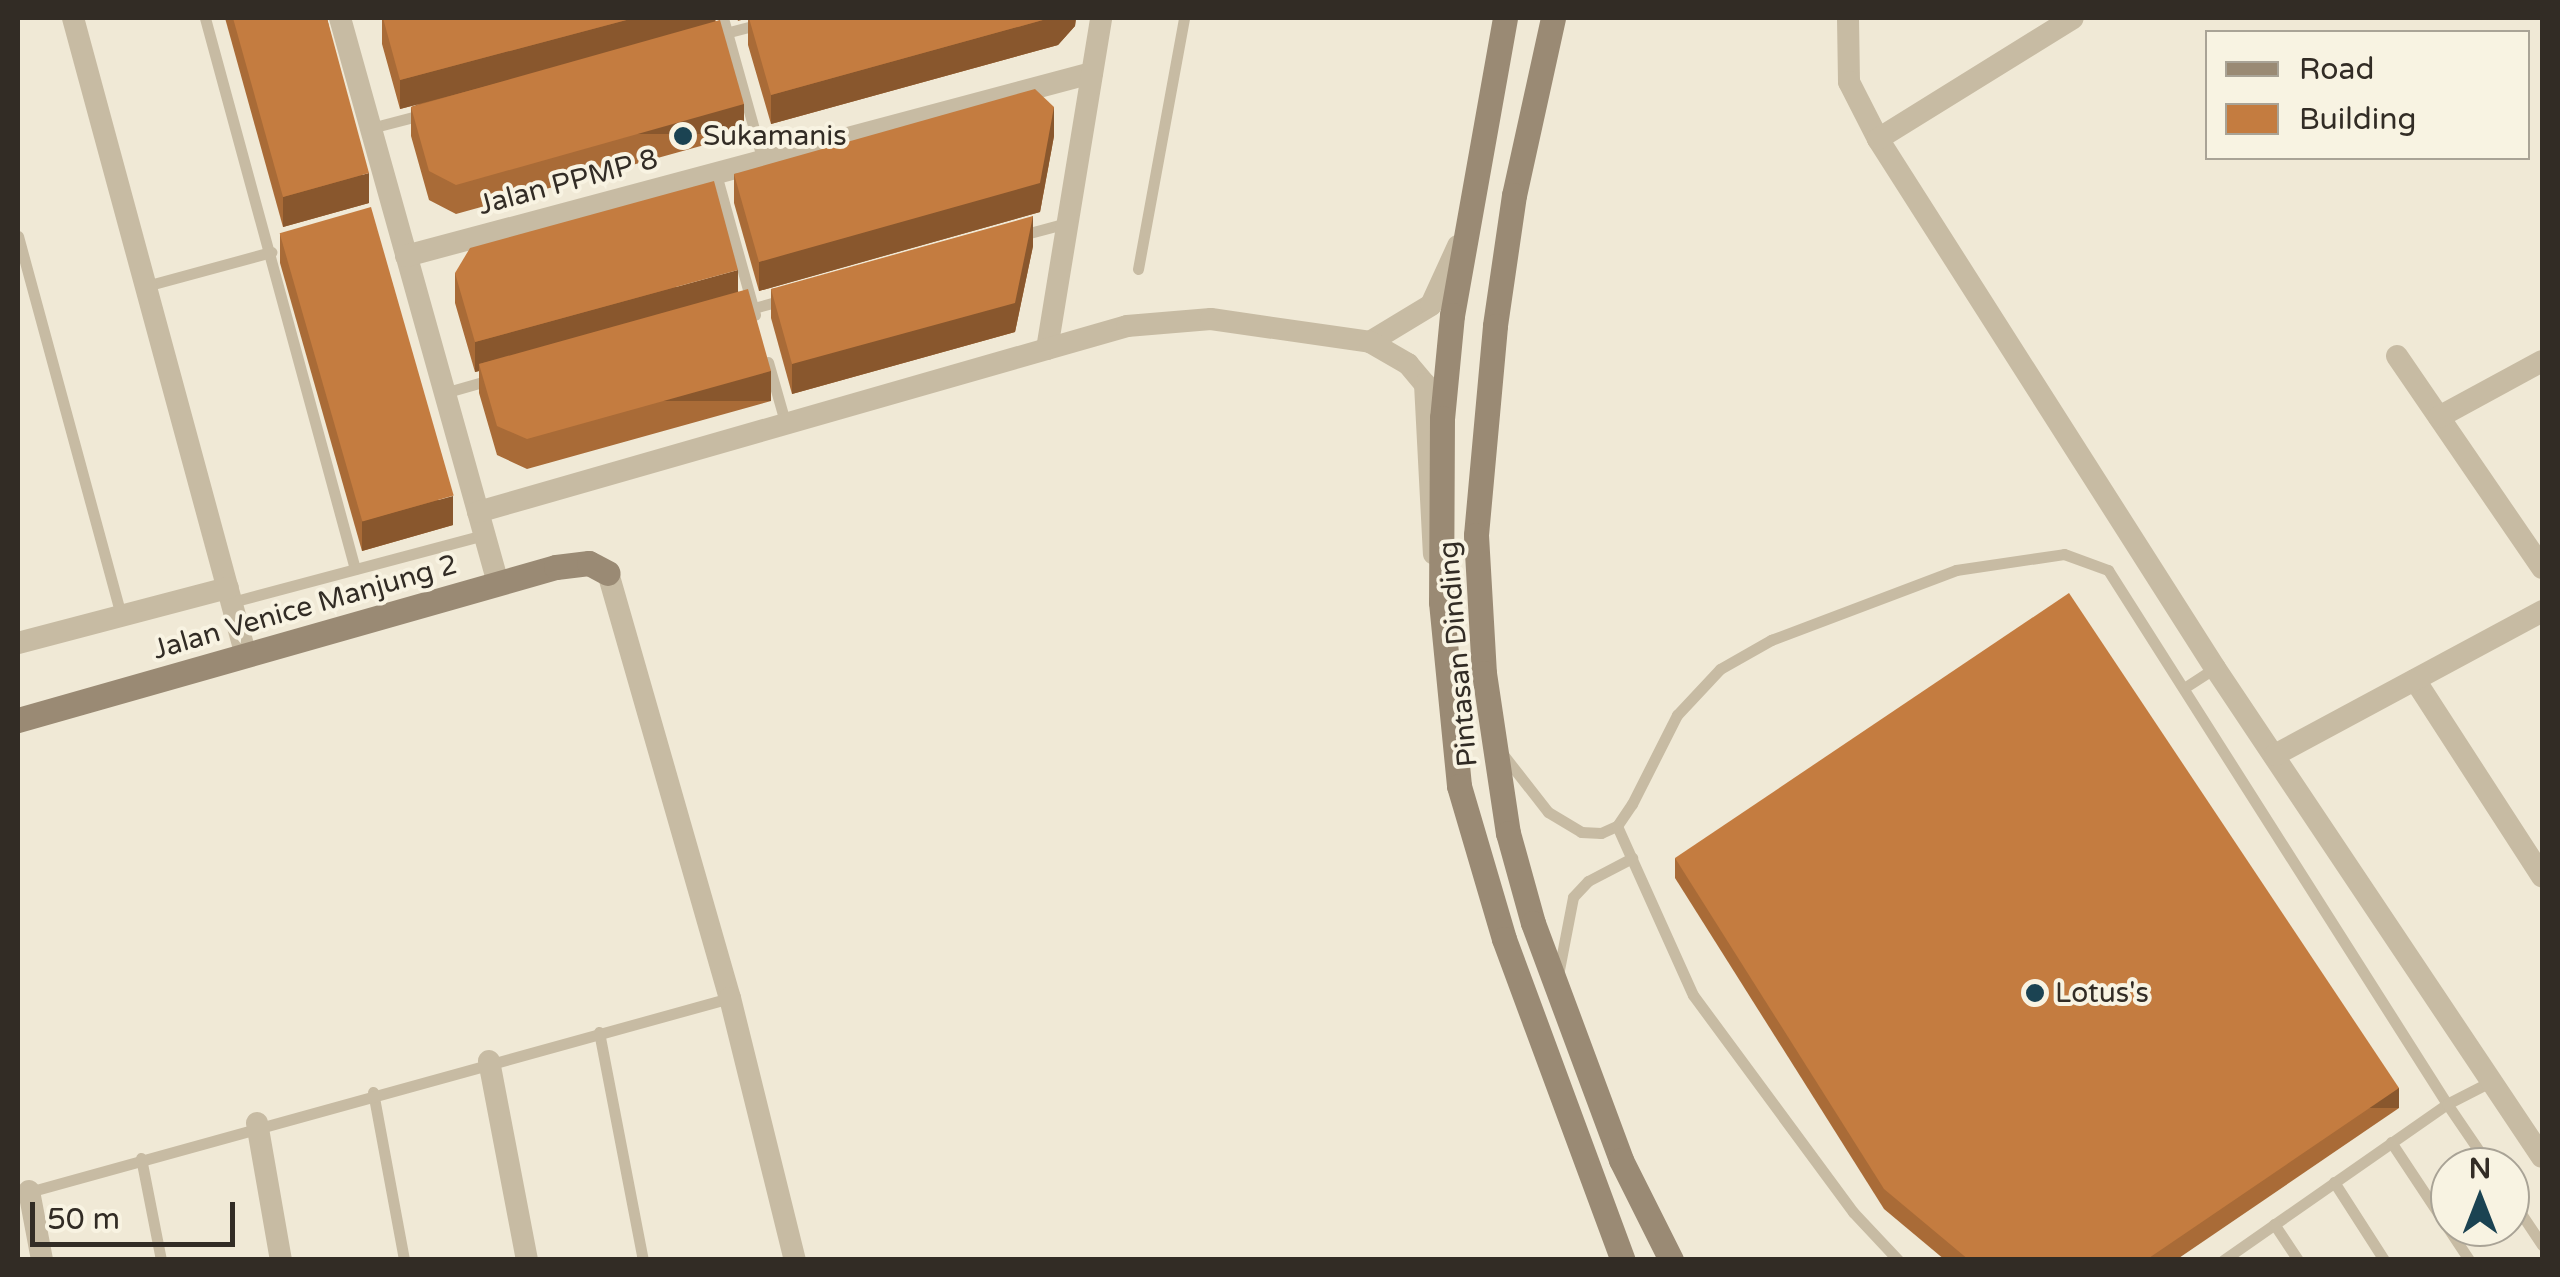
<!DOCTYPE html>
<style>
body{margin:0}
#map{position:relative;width:2560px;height:1277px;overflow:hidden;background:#f0e9d6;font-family:"Varela Round",sans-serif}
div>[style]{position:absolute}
.lane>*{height:11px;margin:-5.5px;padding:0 5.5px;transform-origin:5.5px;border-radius:5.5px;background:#c7bba3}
.street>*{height:22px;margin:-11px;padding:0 11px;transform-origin:11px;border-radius:11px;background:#c7bba3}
.secondary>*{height:25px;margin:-12.5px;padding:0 12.5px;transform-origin:12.5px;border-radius:12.5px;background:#9a8a74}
.wall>*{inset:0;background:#a96b37}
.shaded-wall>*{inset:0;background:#89572d;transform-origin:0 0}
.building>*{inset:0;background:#c47c40;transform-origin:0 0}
.dots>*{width:28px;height:28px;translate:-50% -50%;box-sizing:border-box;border:5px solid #f8f3e2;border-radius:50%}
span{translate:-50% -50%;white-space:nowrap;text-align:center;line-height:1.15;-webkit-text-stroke:8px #f8f3e2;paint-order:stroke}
.poi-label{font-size:28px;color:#322c25}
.left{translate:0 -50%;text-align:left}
.street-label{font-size:28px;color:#322c25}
.frame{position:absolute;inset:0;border:20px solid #322c25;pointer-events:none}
.legend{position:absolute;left:2205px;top:30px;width:325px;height:130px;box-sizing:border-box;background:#f8f3e2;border:2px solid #a9a396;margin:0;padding:12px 18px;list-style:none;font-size:30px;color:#322c25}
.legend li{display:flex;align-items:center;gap:20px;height:50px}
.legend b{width:50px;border:2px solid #a9a396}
.north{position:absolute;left:2430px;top:1147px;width:100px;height:100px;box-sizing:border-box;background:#f8f3e2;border:2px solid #a9a396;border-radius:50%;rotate:0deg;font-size:28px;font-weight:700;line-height:40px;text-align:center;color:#322c25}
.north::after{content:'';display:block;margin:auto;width:35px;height:45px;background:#1b4352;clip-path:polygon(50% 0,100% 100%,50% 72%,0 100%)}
.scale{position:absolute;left:30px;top:1202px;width:205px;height:45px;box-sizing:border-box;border:5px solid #322c25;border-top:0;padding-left:12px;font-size:30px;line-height:35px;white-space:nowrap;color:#322c25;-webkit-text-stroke:8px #f8f3e2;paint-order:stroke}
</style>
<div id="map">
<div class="lane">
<i style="left:205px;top:18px;width:571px;rotate:74.77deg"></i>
<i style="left:723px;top:18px;width:148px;rotate:74.4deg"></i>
<i style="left:710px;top:37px;width:75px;rotate:-14.6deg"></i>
<i style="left:371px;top:128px;width:52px;rotate:-14.6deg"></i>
<i style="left:716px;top:174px;width:146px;rotate:74.5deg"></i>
<i style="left:1022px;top:235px;width:47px;rotate:-14.9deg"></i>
<i style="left:18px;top:236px;width:394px;rotate:74.8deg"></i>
<i style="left:1138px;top:269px;width:255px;rotate:-79.6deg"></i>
<i style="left:146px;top:286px;width:130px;rotate:-15.2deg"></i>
<i style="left:743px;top:311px;width:41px;rotate:-15.4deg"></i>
<i style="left:768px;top:362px;width:66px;rotate:74.1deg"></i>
<i style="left:444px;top:393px;width:51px;rotate:-15.9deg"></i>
<i style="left:232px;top:602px;width:261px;rotate:-14.9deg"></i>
<i style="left:2184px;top:688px;width:37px;rotate:-33deg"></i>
<i style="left:1501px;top:752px;width:76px;rotate:51.9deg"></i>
<i style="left:1548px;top:812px;width:39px;rotate:31deg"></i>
<i style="left:1581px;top:832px;width:20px;rotate:3deg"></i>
<i style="left:1601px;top:833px;width:17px;rotate:-24deg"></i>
<i style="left:1617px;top:826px;width:27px;rotate:-56deg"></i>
<i style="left:1632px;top:804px;width:100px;rotate:-63.2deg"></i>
<i style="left:1677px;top:715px;width:63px;rotate:-46.9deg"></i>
<i style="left:1720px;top:669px;width:59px;rotate:-29.6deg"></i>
<i style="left:1771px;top:640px;width:198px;rotate:-20.7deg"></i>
<i style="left:1956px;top:570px;width:109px;rotate:-8.4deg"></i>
<i style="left:2064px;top:554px;width:47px;rotate:20deg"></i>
<i style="left:2108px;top:570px;width:633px;rotate:57.59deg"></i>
<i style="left:2447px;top:1104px;width:273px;rotate:145.1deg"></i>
<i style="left:1617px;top:826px;width:185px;rotate:65.8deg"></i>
<i style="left:1693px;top:995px;width:270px;rotate:53.6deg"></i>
<i style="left:1853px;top:1212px;width:66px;rotate:46.8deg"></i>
<i style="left:1558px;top:975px;width:79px;rotate:-79.1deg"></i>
<i style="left:1573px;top:897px;width:22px;rotate:-47deg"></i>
<i style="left:1588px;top:881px;width:50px;rotate:-27.6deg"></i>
<i style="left:599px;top:1032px;width:232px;rotate:79.1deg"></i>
<i style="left:373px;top:1092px;width:171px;rotate:79.5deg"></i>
<i style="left:2391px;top:1142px;width:141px;rotate:56.5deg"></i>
<i style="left:141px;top:1158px;width:104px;rotate:78.9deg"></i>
<i style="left:2490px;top:1167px;width:76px;rotate:-124.3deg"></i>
<i style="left:2447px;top:1104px;width:51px;rotate:-27.1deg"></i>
<i style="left:2334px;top:1182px;width:93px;rotate:57.3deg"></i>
<i style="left:18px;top:1195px;width:739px;rotate:-15.47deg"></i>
<i style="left:2510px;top:1197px;width:58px;rotate:56.3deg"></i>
<i style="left:2274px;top:1224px;width:43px;rotate:56.3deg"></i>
</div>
<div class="street">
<i style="left:73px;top:18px;width:661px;rotate:74.83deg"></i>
<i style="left:340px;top:18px;width:587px;rotate:74.38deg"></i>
<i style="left:1848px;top:18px;width:64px;rotate:89.1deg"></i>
<i style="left:1849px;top:82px;width:64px;rotate:63deg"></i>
<i style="left:1878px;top:139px;width:627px;rotate:57.5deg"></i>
<i style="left:2215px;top:668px;width:588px;rotate:56.23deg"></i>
<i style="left:1878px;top:139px;width:229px;rotate:-31.8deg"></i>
<i style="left:406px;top:256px;width:710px;rotate:-14.94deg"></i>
<i style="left:1370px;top:342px;width:71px;rotate:-31.2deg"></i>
<i style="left:1431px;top:305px;width:65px;rotate:-65.4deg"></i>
<i style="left:1047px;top:349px;width:335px;rotate:-80.7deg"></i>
<i style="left:2397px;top:356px;width:257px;rotate:55.6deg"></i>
<i style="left:2439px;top:417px;width:117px;rotate:-28.5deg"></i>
<i style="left:478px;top:512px;width:675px;rotate:-15.99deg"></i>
<i style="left:1127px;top:326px;width:84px;rotate:-4.8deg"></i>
<i style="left:1211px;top:319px;width:161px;rotate:8.2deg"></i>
<i style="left:1370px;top:342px;width:44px;rotate:30.1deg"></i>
<i style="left:1408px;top:364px;width:26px;rotate:50deg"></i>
<i style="left:1425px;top:384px;width:170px;rotate:87deg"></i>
<i style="left:608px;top:573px;width:442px;rotate:74deg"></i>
<i style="left:730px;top:998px;width:270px;rotate:76.1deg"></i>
<i style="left:18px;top:643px;width:217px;rotate:-14.7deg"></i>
<i style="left:2415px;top:680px;width:234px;rotate:57.1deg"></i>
<i style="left:2275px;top:755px;width:303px;rotate:-28.3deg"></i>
<i style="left:489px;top:1061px;width:203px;rotate:79.2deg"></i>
<i style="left:257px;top:1123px;width:139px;rotate:80.1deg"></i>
<i style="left:29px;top:1191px;width:70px;rotate:79.3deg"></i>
</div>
<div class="secondary">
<i style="left:1505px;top:18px;width:302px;rotate:100.1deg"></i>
<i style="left:1452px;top:315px;width:103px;rotate:95.5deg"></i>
<i style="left:1442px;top:418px;width:184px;rotate:90.3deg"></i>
<i style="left:1441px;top:602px;width:185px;rotate:84.4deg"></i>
<i style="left:1459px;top:786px;width:159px;rotate:73.6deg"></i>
<i style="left:1504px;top:939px;width:342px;rotate:69.7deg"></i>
<i style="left:1553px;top:18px;width:181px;rotate:102.4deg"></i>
<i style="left:1514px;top:195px;width:132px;rotate:98.3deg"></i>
<i style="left:1495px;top:326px;width:210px;rotate:95.2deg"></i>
<i style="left:1476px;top:535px;width:138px;rotate:86.7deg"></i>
<i style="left:1484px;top:673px;width:162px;rotate:81.5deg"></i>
<i style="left:1508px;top:833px;width:93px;rotate:74.5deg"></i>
<i style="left:1533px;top:923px;width:253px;rotate:69.6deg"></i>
<i style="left:1621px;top:1160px;width:112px;rotate:63.4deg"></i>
<i style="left:18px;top:720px;width:559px;rotate:-15.88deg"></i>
<i style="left:556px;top:567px;width:33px;rotate:-7deg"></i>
<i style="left:589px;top:563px;width:21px;rotate:28deg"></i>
</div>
<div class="wall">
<i style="clip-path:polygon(225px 18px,327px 18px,369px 203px,283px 227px)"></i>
<i style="clip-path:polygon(382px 18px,715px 18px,744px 134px,456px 214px,429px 200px,411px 136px,411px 107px,419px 104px,400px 109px,382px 44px)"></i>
<i style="clip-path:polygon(737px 18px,1076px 18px,1075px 26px,1058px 45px,771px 124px,748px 45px,748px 18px,738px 21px)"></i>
<i style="clip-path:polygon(1054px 136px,1040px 212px,759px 291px,734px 203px,734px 174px)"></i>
<i style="clip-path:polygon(280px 233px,453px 525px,362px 551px,280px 263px)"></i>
<i style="clip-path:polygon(1033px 246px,1015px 332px,792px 394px,771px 318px,771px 289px)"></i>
<i style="clip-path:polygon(455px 273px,738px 291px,771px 401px,527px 469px,497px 455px,479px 393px,479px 371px,475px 372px,455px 303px)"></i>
<i style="clip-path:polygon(1675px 858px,2399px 1108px,2176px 1260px,1945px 1260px,1884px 1209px,1675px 878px)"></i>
</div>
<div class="shaded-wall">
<i style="clip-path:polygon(634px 18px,715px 18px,715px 26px,400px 109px,400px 80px)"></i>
<i style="clip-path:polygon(1050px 18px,1076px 18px,1075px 26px,1058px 45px,771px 124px,771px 95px)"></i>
<i style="left:744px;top:104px;width:30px;height:299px;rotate:90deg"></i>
<i style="clip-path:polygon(1054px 107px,1054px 136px,1040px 212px,759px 291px,759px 262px)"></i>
<i style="clip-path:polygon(369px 173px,369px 203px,283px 227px,283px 197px)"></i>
<i style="clip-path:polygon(1033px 216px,1033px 246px,1015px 332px,792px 394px,792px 364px)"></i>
<i style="clip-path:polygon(738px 270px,738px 300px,479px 364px,479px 371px,475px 372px,475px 342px)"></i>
<i style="left:771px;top:371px;width:30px;height:253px;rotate:90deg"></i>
<i style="clip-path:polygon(453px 496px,453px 525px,362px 551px,362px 521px)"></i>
<i style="left:2399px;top:1088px;width:20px;height:306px;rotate:90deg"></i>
</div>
<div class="building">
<i style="clip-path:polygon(233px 18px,327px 18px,369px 173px,283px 197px)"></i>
<i style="clip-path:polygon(383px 18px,634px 18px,400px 80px)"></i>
<i style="clip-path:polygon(749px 18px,1050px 18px,771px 95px)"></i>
<i style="clip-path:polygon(720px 20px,744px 104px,456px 185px,429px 171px,411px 107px)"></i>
<i style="clip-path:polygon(1035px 89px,1054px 107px,1040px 183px,759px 262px,734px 174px)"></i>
<i style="clip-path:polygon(714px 181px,738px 270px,475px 342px,455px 273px,470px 248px)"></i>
<i style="left:371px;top:207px;width:300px;height:95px;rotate:74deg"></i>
<i style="clip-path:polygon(1033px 216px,1015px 303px,792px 364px,771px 289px)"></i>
<i style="clip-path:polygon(748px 289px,771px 371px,527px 439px,497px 426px,479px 364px)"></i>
<i style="clip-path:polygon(2069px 593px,2399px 1088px,2146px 1260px,1969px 1260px,1884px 1189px,1675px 858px)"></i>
</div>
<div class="dots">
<i style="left:683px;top:136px;background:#1b4352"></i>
<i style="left:2035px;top:993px;background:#1b4352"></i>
</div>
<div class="poi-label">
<span class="left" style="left:703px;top:136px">Sukamanis</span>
<span class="left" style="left:2055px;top:993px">Lotus's</span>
</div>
<div class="street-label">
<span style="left:568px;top:182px;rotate:-15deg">Jalan PPMP 8</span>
<span style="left:305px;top:607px;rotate:-16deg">Jalan Venice Manjung 2</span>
<span style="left:1458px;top:654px;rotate:-95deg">Pintasan Dinding</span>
</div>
<div class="frame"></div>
<ul class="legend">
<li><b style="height:12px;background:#9a8a74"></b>Road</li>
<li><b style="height:28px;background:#c47c40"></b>Building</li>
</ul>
<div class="north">N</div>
<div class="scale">50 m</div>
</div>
